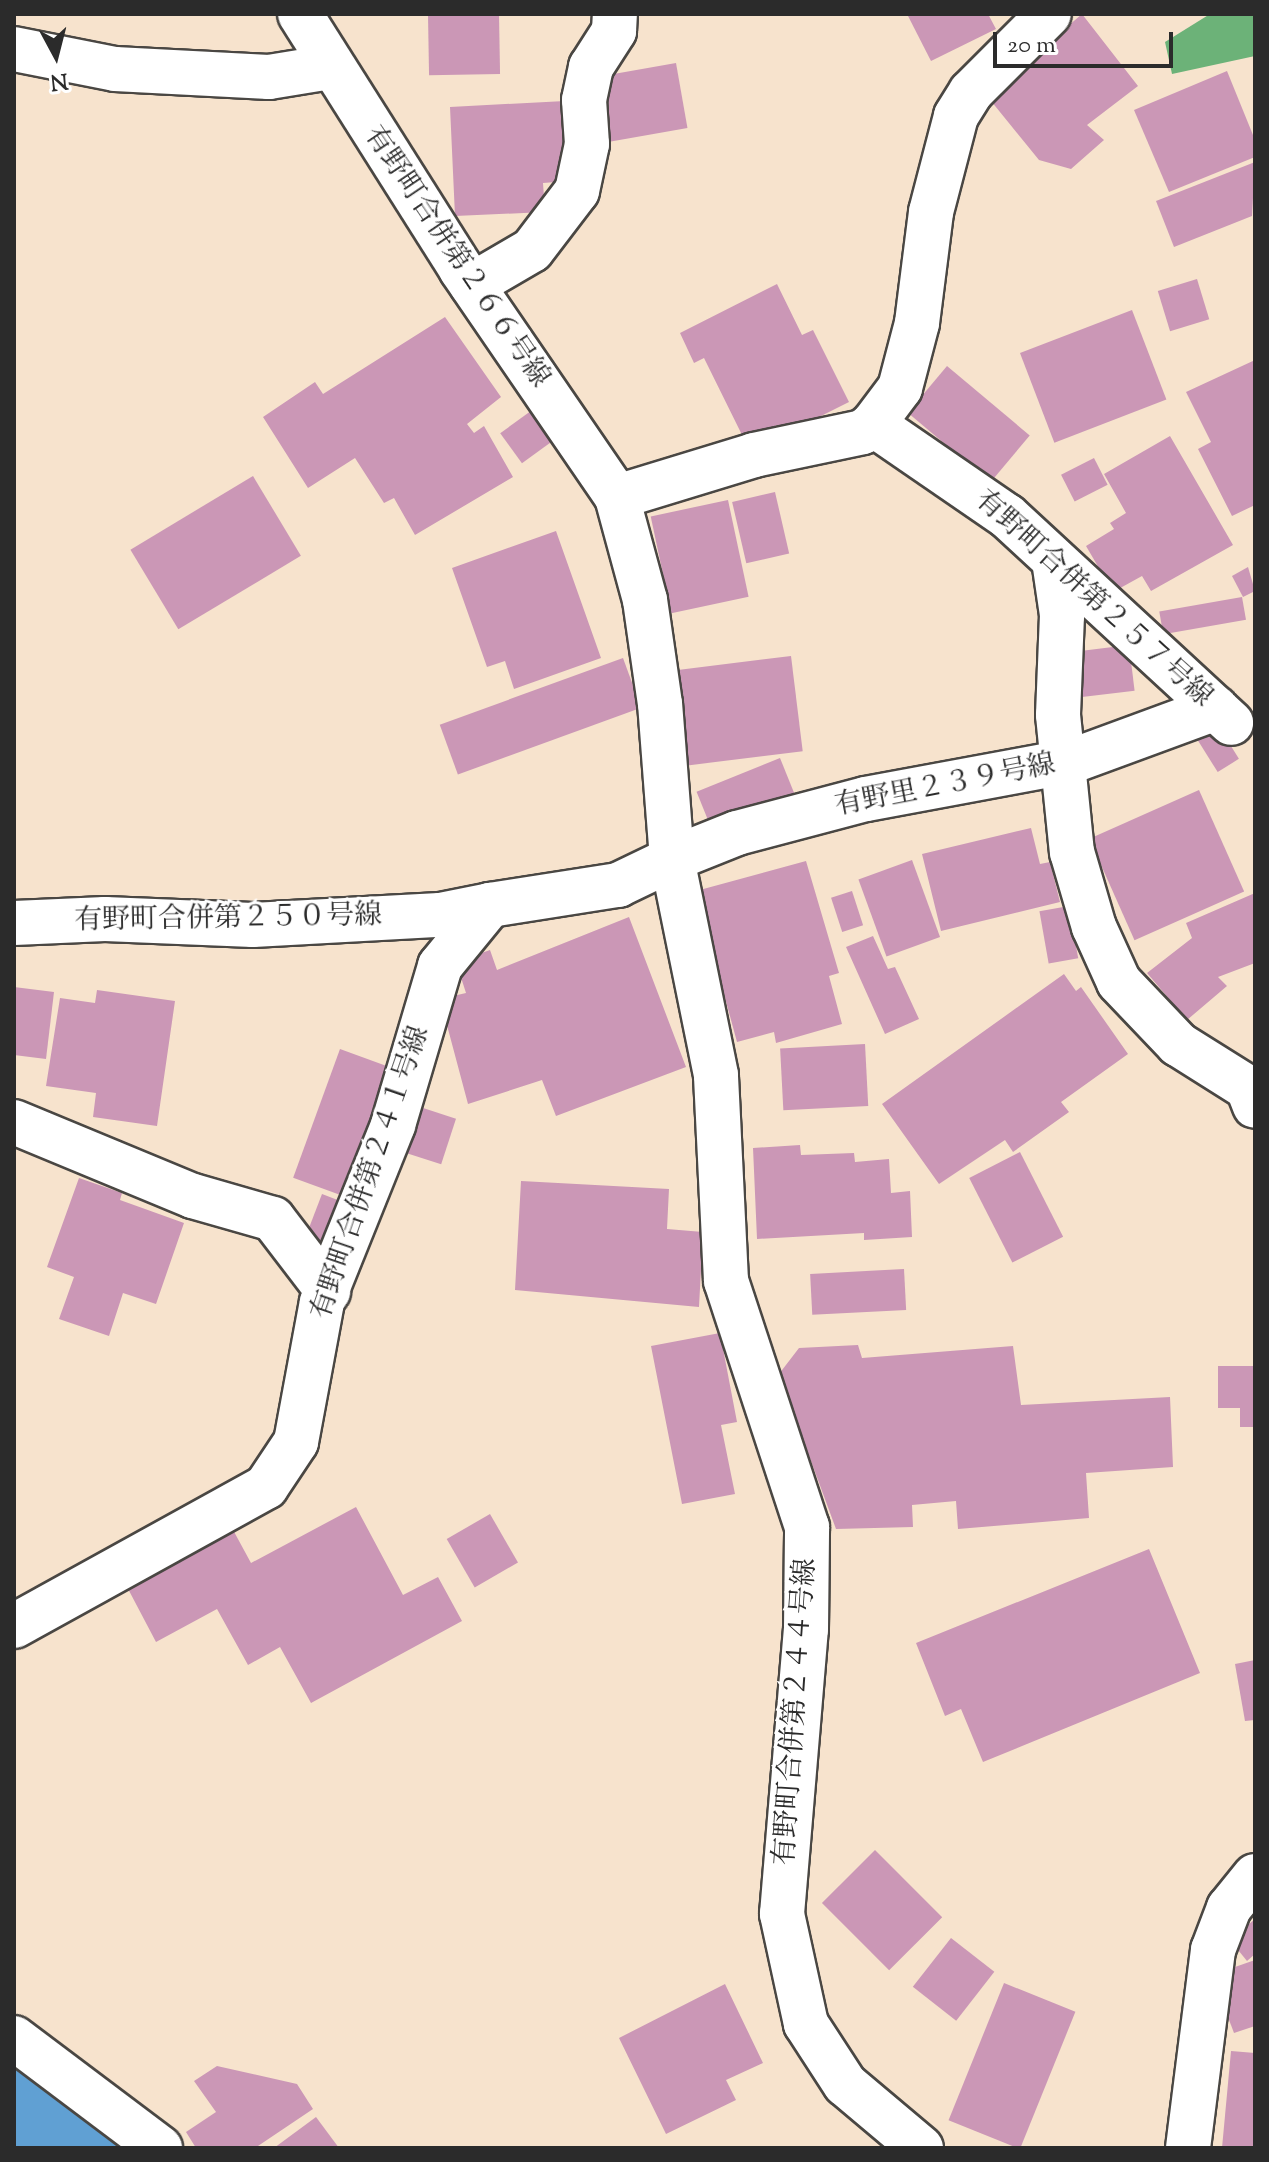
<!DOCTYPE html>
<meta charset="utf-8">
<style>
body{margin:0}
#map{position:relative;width:1269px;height:2162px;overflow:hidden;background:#f7e3cd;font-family:"Sorts Mill Goudy","Noto Serif JP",serif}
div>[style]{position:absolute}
.forest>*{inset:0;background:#6cb278}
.river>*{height:108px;margin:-54px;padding:0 54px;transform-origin:54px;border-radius:54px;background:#60a0d3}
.building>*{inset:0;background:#cb97b6;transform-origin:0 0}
.roads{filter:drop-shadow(2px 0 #4a4743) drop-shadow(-2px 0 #4a4743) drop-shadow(0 2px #4a4743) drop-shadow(0 -2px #4a4743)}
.minor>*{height:44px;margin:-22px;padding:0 22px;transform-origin:22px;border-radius:22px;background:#fff}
span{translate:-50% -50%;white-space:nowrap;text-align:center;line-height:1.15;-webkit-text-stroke:6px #fff;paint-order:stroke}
.street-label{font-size:28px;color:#2b2b2b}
.frame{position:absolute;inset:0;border:16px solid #2b2b2b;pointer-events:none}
.north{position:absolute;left:16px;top:16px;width:80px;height:80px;-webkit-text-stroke:6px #fff;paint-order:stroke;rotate:173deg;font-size:22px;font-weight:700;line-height:32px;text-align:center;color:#2b2b2b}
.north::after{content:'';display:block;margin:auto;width:28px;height:36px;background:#2b2b2b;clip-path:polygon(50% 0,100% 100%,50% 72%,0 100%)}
.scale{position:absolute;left:993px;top:32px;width:180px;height:36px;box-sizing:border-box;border:4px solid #2b2b2b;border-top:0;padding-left:10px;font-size:24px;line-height:28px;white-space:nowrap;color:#2b2b2b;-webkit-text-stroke:6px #fff;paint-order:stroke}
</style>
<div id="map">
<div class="forest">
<i style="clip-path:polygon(1210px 14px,1255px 14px,1255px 56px,1172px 74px,1165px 42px)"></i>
</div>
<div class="river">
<i style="left:14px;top:2088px;width:102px;rotate:36.2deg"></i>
</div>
<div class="building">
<i style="left:499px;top:14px;width:60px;height:71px;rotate:89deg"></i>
<i style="clip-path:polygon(907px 14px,988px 14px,996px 29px,931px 61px)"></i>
<i style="clip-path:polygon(1082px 14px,1138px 86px,1087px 125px,1104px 140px,1071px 169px,1039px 160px,987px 96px)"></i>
<i style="left:676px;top:63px;width:66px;height:82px;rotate:80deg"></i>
<i style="clip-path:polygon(1227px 71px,1255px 140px,1255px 157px,1169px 192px,1134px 110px)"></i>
<i style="clip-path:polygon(565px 101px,569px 181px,543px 183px,545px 212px,455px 216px,450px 107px)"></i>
<i style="clip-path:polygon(1255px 162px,1252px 216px,1174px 247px,1156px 201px)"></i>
<i style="left:1197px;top:279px;width:42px;height:41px;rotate:73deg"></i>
<i style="clip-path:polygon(777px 284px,802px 335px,813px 330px,849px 402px,781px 436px,777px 425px,745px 441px,704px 358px,694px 363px,680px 333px)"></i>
<i style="left:1132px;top:310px;width:96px;height:120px;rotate:69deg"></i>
<i style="clip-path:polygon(445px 317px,501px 397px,467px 424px,474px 433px,484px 426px,513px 477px,415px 535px,394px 498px,384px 503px,355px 458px,308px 488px,263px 417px,315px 382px,323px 394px)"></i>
<i style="clip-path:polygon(1255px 360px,1255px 505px,1232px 516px,1198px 449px,1211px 442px,1186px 392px)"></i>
<i style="left:947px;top:366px;width:108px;height:61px;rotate:40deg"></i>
<i style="left:535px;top:408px;width:37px;height:43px;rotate:54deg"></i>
<i style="clip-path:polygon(1170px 436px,1233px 545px,1151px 591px,1142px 576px,1113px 592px,1086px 546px,1114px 529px,1110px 523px,1126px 513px,1104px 474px)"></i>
<i style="left:1094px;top:458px;width:30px;height:37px;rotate:63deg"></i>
<i style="left:253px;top:476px;width:93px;height:143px;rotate:59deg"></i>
<i style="left:775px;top:492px;width:63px;height:44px;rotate:77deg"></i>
<i style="left:728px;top:500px;width:99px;height:79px;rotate:78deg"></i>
<i style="clip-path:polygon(556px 531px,601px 658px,514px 689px,505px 661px,487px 667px,452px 568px)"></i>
<i style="clip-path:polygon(1248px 567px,1255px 591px,1243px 597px,1232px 576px)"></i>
<i style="left:1242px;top:597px;width:23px;height:84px;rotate:80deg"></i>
<i style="left:1129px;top:645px;width:46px;height:53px;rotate:83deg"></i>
<i style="left:791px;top:656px;width:96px;height:116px;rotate:83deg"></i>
<i style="left:623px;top:658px;width:53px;height:195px;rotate:70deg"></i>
<i style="left:1214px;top:719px;width:47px;height:25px;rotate:58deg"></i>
<i style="left:780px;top:758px;width:48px;height:90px;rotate:68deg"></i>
<i style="left:1199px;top:790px;width:111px;height:120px;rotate:66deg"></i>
<i style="clip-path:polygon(1031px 828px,1040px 864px,1050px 862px,1060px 902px,941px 931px,922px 854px)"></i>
<i style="left:912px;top:860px;width:82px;height:57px;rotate:70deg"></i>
<i style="clip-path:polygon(806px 861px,839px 973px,829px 976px,842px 1024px,776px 1043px,774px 1032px,737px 1042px,696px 891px)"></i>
<i style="left:852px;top:891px;width:36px;height:22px;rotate:72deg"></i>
<i style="clip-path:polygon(1255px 893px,1255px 963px,1218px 977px,1227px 986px,1187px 1020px,1147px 973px,1192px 938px,1186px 923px)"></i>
<i style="left:1069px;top:906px;width:53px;height:30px;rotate:80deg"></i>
<i style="clip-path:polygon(629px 917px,686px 1067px,556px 1116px,542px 1080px,468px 1104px,440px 999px,466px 993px,456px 962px,490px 950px,497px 970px)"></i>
<i style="clip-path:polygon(873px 936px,888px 969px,895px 967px,919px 1019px,885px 1034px,846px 947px)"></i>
<i style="clip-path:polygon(1064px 974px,1076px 991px,1081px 987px,1128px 1054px,1061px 1102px,1069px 1112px,1013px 1152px,1005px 1140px,939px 1184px,882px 1104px)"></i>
<i style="clip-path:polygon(14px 987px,54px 992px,46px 1059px,14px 1055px)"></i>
<i style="clip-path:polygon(97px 990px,175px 1001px,157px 1126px,93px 1117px,96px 1093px,46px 1086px,60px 998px,95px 1003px)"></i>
<i style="left:865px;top:1044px;width:62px;height:85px;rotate:87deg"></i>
<i style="left:340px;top:1049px;width:62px;height:137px;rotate:20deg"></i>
<i style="left:417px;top:1106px;width:41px;height:48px;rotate:18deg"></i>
<i style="clip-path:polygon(800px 1145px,801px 1155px,854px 1153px,855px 1162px,889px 1159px,891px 1193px,910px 1191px,912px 1237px,864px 1240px,864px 1233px,757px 1239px,753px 1148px)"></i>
<i style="left:1020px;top:1152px;width:95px;height:57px;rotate:63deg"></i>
<i style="clip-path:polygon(79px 1178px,122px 1193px,120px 1200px,184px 1223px,156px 1304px,123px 1293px,109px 1336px,59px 1319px,74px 1277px,47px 1267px)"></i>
<i style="clip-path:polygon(521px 1181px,669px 1189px,667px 1229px,703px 1232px,699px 1307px,515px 1290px)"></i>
<i style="left:322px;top:1194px;width:28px;height:50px;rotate:21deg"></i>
<i style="left:904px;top:1269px;width:41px;height:94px;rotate:87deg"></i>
<i style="clip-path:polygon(720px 1333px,737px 1422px,721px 1425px,735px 1494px,682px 1504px,651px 1346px)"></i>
<i style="clip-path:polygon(858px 1345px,862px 1358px,1013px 1346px,1021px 1405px,1170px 1397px,1173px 1467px,1086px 1473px,1089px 1518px,958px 1529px,956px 1501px,912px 1505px,913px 1527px,836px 1529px,779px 1374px,799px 1348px)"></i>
<i style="clip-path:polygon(1218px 1366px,1255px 1366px,1255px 1427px,1240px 1427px,1240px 1408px,1218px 1408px)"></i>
<i style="clip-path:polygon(356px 1507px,403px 1595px,438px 1577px,462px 1621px,311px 1703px,280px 1647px,248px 1665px,217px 1609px,156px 1642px,126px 1585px,232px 1528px,251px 1563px)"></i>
<i style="left:490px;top:1514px;width:56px;height:50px;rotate:60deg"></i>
<i style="clip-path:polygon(1149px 1549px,1200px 1673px,983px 1762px,961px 1709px,945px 1716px,916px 1643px)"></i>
<i style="clip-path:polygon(1255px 1660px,1255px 1720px,1245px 1721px,1235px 1664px)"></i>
<i style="left:875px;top:1850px;width:95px;height:75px;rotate:45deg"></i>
<i style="clip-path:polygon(1255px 1919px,1255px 1954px,1247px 1961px,1230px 1940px)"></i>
<i style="left:951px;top:1938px;width:55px;height:62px;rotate:38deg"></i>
<i style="clip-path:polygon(1255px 1960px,1255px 2026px,1234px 2033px,1212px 1975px)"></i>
<i style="left:1004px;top:1983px;width:77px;height:148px;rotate:22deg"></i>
<i style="clip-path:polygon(725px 1984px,763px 2063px,726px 2080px,736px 2100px,666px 2134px,619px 2038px)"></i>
<i style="clip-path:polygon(1231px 2051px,1255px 2053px,1255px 2148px,1222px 2148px)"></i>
<i style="clip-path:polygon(217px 2066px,297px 2084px,313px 2109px,255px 2148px,196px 2148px,186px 2132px,216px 2112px,194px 2081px)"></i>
<i style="clip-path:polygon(316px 2117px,339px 2148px,274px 2148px)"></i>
</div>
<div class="roads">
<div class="minor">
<i style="left:300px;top:14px;width:302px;rotate:57.7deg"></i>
<i style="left:461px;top:269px;width:276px;rotate:55.6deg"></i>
<i style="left:14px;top:49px;width:103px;rotate:11.2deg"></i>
<i style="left:115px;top:69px;width:154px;rotate:3deg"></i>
<i style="left:269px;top:77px;width:62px;rotate:-9.3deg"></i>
<i style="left:472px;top:285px;width:69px;rotate:-30.3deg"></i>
<i style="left:532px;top:250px;width:74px;rotate:-52.7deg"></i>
<i style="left:577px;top:191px;width:48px;rotate:-78deg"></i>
<i style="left:587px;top:144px;width:44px;rotate:-93.9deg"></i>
<i style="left:584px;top:100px;width:34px;rotate:-78deg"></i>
<i style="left:591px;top:67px;width:43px;rotate:-57.4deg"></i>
<i style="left:614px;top:31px;width:17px;rotate:-87deg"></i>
<i style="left:873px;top:424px;width:163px;rotate:34.5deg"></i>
<i style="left:1007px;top:516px;width:305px;rotate:42.7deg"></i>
<i style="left:1054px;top:560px;width:56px;rotate:81.7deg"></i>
<i style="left:1062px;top:615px;width:100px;rotate:92.3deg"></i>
<i style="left:1058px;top:715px;width:138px;rotate:84.2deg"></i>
<i style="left:1072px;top:852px;width:78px;rotate:73.7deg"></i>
<i style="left:1094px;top:927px;width:60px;rotate:65.6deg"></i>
<i style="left:1119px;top:982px;width:86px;rotate:46.4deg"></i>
<i style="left:1178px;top:1044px;width:83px;rotate:32.2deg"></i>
<i style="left:1248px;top:1088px;width:19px;rotate:69deg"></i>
<i style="left:14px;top:923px;width:91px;rotate:-2.5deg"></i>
<i style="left:105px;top:919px;width:148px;rotate:2.3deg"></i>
<i style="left:253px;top:925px;width:187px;rotate:-3.1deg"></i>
<i style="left:440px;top:915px;width:51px;rotate:-11.3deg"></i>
<i style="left:14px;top:1122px;width:194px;rotate:22.5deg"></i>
<i style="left:193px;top:1196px;width:83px;rotate:16deg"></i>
<i style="left:273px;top:1219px;width:91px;rotate:52.6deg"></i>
<i style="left:14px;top:1626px;width:288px;rotate:-28.9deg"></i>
<i style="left:266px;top:1487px;width:54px;rotate:-56.3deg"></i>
<i style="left:296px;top:1442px;width:142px;rotate:-79.5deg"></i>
<i style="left:322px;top:1302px;width:191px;rotate:-68.1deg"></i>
<i style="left:393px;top:1125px;width:166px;rotate:-73.5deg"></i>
<i style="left:440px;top:966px;width:79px;rotate:-50.7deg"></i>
<i style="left:490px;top:905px;width:130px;rotate:-8.9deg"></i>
<i style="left:618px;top:885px;width:60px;rotate:-25.7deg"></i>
<i style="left:672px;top:859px;width:155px;rotate:-94.4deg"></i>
<i style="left:660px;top:704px;width:105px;rotate:-98.2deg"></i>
<i style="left:645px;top:600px;width:107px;rotate:-105.2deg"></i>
<i style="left:617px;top:497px;width:143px;rotate:-17deg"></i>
<i style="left:754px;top:455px;width:111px;rotate:-11.9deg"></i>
<i style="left:863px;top:432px;width:13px;rotate:-39deg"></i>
<i style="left:873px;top:424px;width:45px;rotate:-53.1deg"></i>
<i style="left:900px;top:388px;width:67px;rotate:-75.3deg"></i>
<i style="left:917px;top:323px;width:112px;rotate:-82.8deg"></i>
<i style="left:931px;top:212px;width:99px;rotate:-75.4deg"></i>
<i style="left:956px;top:116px;width:28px;rotate:-58deg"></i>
<i style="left:971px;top:92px;width:110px;rotate:-45deg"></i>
<i style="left:14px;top:2038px;width:183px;rotate:37deg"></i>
<i style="left:921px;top:2148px;width:99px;rotate:-139.9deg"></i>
<i style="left:845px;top:2084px;width:72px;rotate:-123deg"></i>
<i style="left:806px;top:2024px;width:113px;rotate:-102.3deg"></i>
<i style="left:782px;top:1914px;width:286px;rotate:-85.2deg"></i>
<i style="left:806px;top:1629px;width:102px;rotate:-89.4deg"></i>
<i style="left:807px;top:1527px;width:259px;rotate:-108.2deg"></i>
<i style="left:726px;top:1281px;width:206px;rotate:-92.8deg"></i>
<i style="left:716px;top:1075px;width:220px;rotate:-101.5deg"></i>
<i style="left:672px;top:859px;width:70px;rotate:-21.8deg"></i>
<i style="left:737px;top:833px;width:133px;rotate:-14.8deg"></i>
<i style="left:866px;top:799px;width:209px;rotate:-10.5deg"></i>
<i style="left:1072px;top:761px;width:153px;rotate:-20.2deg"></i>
<i style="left:1188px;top:2148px;width:200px;rotate:-82.8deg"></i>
<i style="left:1213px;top:1950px;width:45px;rotate:-69.1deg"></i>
<i style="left:1229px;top:1908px;width:41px;rotate:-50.9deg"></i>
</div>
</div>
<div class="street-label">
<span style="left:456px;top:257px;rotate:56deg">有野町合併第２６６号線</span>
<span style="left:1093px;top:599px;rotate:42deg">有野町合併第２５７号線</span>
<span style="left:945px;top:786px;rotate:-11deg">有野里２３９号線</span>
<span style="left:228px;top:919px;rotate:-1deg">有野町合併第２５０号線</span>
<span style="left:371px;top:1173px;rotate:-71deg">有野町合併第２４１号線</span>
<span style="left:796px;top:1712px;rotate:-86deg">有野町合併第２４４号線</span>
</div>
<div class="frame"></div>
<div class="north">N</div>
<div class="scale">20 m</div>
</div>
